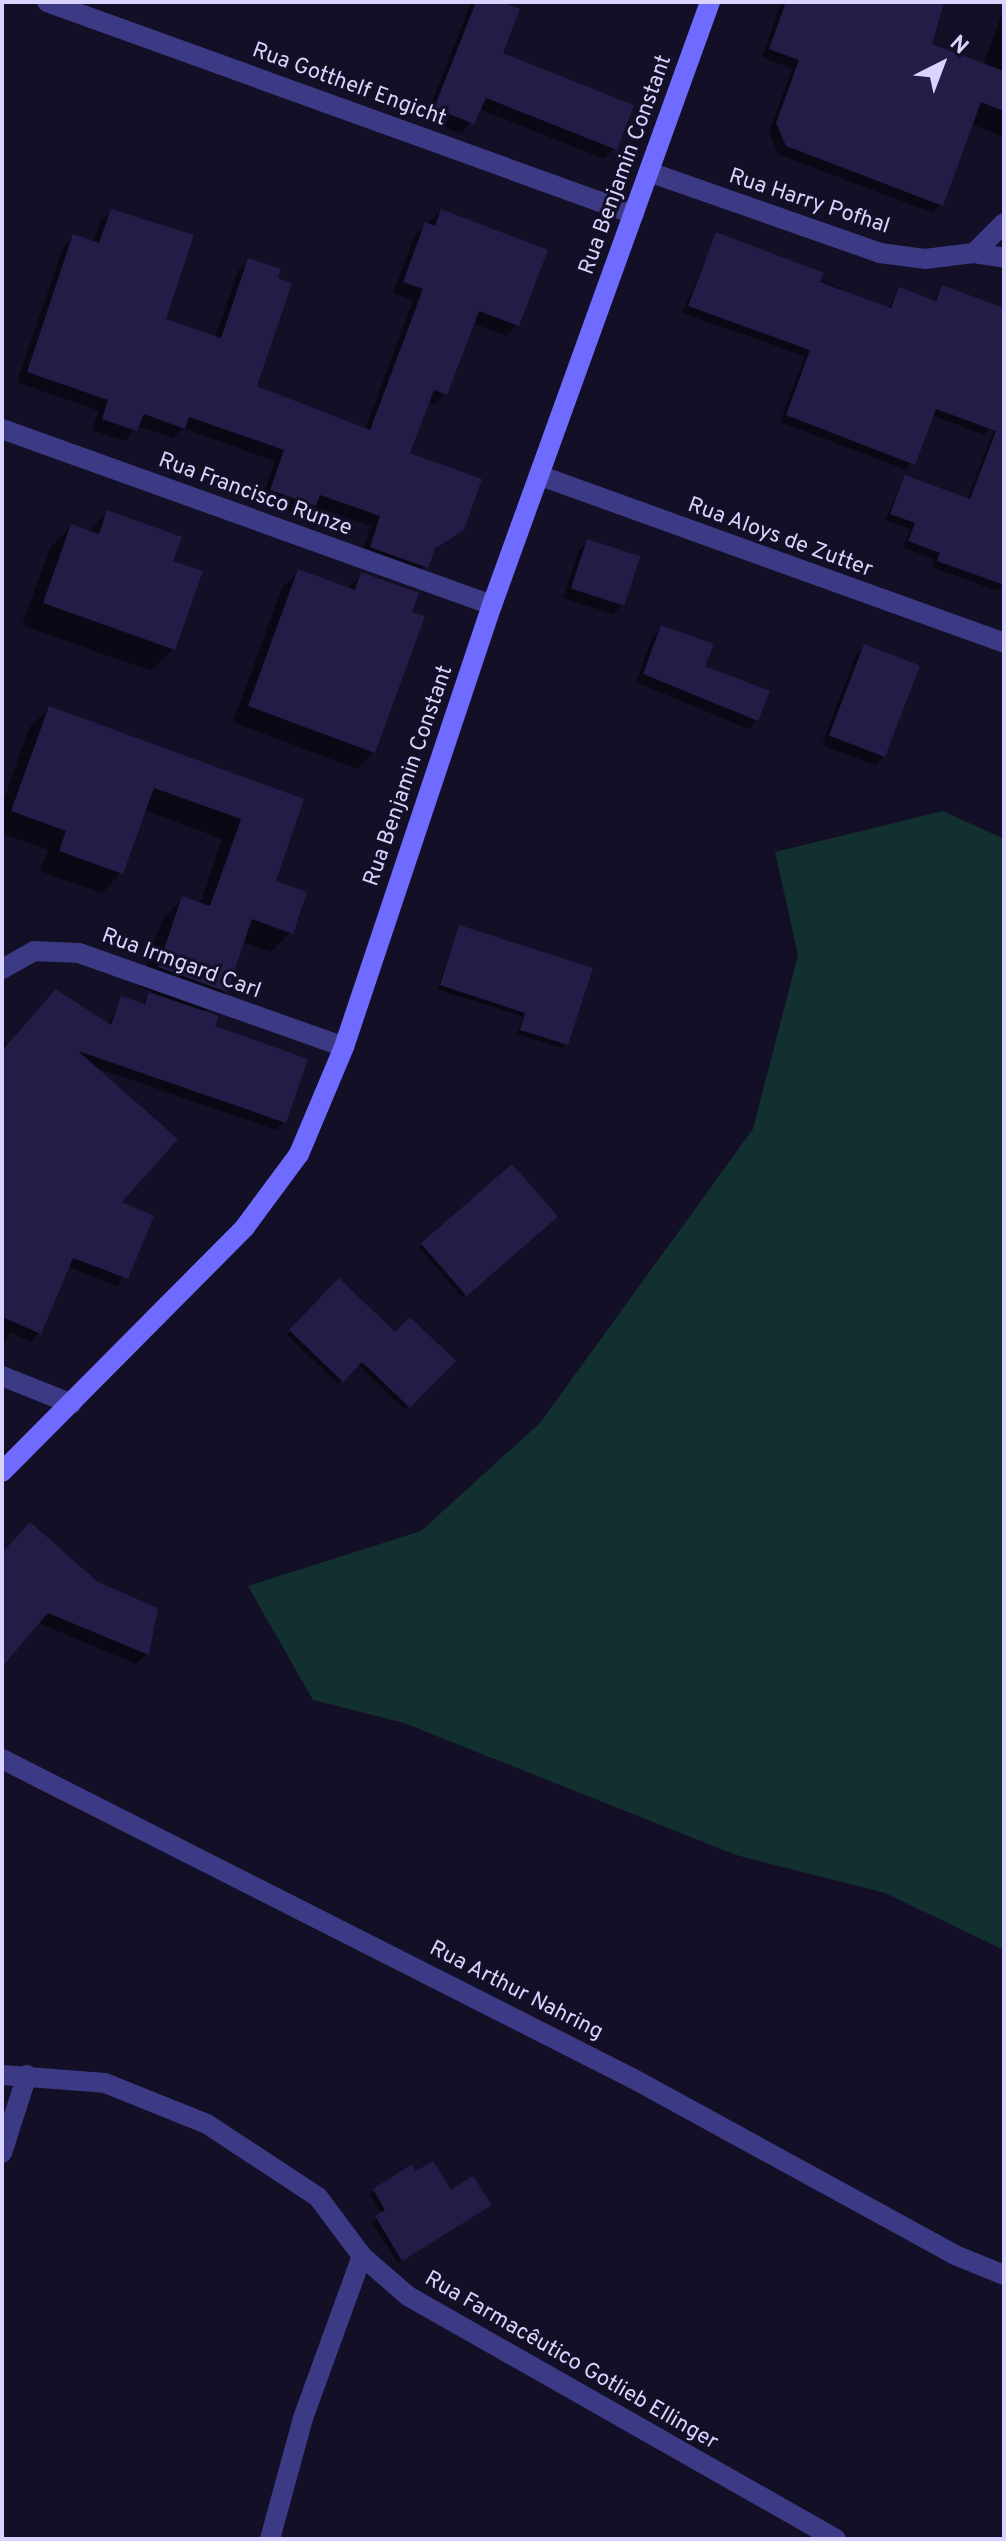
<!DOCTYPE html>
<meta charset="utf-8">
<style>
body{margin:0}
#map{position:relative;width:1006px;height:2541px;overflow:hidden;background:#130f26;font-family:Overpass,sans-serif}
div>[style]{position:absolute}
.green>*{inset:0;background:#12302f}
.shadow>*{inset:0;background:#0007;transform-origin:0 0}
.building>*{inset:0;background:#241b47;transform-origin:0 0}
.minor>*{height:20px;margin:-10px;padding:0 10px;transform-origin:10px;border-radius:10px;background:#3d3a85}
.secondary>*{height:20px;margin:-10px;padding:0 10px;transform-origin:10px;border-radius:10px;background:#6f6bff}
span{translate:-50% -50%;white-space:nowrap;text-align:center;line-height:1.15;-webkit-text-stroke:6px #130f26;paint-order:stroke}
.street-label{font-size:22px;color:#d9d4ff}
.frame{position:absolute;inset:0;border:4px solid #d9d4ff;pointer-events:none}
.north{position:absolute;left:902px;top:24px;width:80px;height:80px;-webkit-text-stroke:6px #130f26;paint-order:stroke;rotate:42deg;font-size:22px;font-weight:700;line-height:32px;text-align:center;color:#d9d4ff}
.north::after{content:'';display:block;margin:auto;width:28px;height:36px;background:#d9d4ff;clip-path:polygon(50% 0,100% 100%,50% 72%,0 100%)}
</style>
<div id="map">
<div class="green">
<i style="clip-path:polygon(943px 811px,1004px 839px,1004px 1950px,885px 1893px,736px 1855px,404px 1723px,313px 1700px,248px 1586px,421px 1531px,540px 1423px,753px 1129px,798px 955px,775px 852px)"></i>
</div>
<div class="shadow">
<i style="clip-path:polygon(471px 2px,508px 2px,500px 54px,615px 148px,604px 159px,479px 109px,462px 134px,425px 119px)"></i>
<i style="clip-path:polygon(781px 2px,944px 2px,929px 45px,983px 65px,1004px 8px,1004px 137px,971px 124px,941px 205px,933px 213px,778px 154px,769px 132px,792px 69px,762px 57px)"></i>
<i style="clip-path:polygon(111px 211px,163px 320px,215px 338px,238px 271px,249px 260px,254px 388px,365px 430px,413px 300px,393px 293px,415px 235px,441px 211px,517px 325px,506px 336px,472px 323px,445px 394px,434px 405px,428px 402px,408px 455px,463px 529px,431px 553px,416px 578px,360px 558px,371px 526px,313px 506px,304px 516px,261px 501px,275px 461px,183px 428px,173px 438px,137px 426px,125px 441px,92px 430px,99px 411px,17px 382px,63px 247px,74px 237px,93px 243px,100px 222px)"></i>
<i style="clip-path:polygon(716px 235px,888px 309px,899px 289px,933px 302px,942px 287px,1004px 309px,1004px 392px,990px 429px,984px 435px,932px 415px,907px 470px,780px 422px,805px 356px,682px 313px)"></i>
<i style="clip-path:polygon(1004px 424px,1004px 585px,995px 590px,932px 567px,935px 559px,903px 548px,910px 529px,885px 520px,905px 477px,967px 500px,994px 429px)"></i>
<i style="clip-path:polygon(108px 513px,171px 562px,173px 649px,151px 671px,22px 625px,50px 548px,71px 526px,88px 532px)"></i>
<i style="clip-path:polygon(588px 541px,622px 605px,613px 614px,563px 598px,579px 550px)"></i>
<i style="clip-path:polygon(299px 571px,347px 589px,362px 574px,373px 752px,357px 769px,233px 722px,282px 588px)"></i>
<i style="clip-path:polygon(662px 627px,757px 720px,748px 729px,636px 682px,653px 636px)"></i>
<i style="clip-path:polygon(865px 647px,883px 757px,875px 765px,822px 745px,856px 655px)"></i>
<i style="clip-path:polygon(49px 708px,302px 800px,273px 882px,291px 932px,271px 952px,242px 942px,226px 991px,203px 1013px,284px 1122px,276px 1130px,94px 1067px,118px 1203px,151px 1217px,118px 1287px,67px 1266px,39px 1333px,31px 1342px,10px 1332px,2px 1349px,2px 1040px,8px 1046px,107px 1025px,122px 999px,141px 1005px,152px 991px,139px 987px,163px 918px,183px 898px,200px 904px,222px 839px,144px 810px,121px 873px,102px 893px,40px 871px,48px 850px,2px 834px,2px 805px,29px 728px)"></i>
<i style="clip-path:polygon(459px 927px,566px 1044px,562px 1048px,517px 1034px,523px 1017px,437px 989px)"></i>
<i style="left:512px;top:1167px;width:66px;height:123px;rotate:49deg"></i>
<i style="clip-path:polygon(339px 1281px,395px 1335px,448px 1366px,405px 1410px,357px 1364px,338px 1384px,287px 1335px)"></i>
<i style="clip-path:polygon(2px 1555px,97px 1584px,156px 1609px,147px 1654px,136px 1664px,37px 1622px,2px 1664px)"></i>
<i style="clip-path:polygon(412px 2167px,416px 2174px,486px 2208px,398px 2263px,372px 2222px,382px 2214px,370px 2194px)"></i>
</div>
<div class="building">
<i style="clip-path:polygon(476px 2px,501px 2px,520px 9px,503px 53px,634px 105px,617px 150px,486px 98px,474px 124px,434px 108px)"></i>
<i style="clip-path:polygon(786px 2px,944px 2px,932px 44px,1004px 71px,1004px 111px,981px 102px,943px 206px,786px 146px,776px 123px,799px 60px,769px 49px)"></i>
<i style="clip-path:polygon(111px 209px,194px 235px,166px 319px,221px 338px,248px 258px,281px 269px,278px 278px,292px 283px,257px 386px,370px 430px,423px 289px,403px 282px,425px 222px,435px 226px,441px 209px,548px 250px,519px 326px,479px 311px,447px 395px,434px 390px,410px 453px,482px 479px,464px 530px,435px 549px,428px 568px,370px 547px,380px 516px,320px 495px,316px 506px,270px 490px,284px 450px,189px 417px,185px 429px,144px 414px,137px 431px,102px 419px,108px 400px,27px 372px,73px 234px,99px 243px)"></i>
<i style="clip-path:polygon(716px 232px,824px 273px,820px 282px,891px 308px,899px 287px,936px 301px,942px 285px,1004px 308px,1004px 585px,937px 561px,940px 553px,908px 541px,915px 523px,890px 514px,905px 475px,970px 499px,996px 431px,936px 409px,915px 465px,786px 415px,810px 350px,688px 306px)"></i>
<i style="clip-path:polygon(107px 510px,182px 537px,173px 561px,203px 571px,175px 650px,43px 603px,71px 524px,99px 534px)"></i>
<i style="left:587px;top:539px;width:56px;height:52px;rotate:18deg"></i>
<i style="clip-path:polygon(298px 569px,355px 590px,361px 572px,419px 593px,412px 612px,425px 616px,375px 753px,248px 706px)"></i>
<i style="clip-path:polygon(661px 625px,714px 644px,705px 666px,770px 691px,758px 721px,643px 674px)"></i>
<i style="left:864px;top:644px;width:60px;height:98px;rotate:21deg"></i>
<i style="clip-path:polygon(49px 706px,304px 799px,276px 881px,307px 892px,293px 934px,252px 919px,227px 992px,158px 967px,182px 896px,210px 906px,241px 819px,154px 788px,123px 874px,59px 851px,66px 831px,11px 811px)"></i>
<i style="clip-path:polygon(459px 925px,593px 968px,568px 1045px,520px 1030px,525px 1013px,440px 985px)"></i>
<i style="clip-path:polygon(56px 989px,111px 1025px,121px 996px,145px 1004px,149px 992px,219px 1016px,215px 1026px,308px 1059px,286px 1123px,78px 1051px,178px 1139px,122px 1202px,154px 1216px,128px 1279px,73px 1258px,41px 1334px,2px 1317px,2px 1051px)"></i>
<i style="left:512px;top:1164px;width:70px;height:121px;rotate:49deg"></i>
<i style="clip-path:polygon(339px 1278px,395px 1332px,410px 1317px,456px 1361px,410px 1408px,362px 1362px,343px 1382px,289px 1330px)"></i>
<i style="clip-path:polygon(30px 1522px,98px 1582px,158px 1608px,149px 1655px,48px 1613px,2px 1667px,2px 1553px)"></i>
<i style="clip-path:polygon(433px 2161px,451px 2190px,473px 2176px,492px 2205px,402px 2261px,375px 2216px,385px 2210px,373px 2189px,412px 2164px,416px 2171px)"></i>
</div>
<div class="minor">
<i style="left:47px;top:2px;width:624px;rotate:19.86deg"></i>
<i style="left:649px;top:172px;width:245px;rotate:19.3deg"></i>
<i style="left:880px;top:253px;width:45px;rotate:7.6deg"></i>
<i style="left:925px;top:259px;width:49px;rotate:-7deg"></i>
<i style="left:974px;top:253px;width:30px;rotate:9deg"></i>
<i style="left:974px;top:253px;width:42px;rotate:-45deg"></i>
<i style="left:2px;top:429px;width:521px;rotate:19.76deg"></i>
<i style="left:541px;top:476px;width:492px;rotate:19.8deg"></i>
<i style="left:2px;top:969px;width:37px;rotate:-29deg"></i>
<i style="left:34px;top:951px;width:45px;rotate:2.5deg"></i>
<i style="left:79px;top:953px;width:281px;rotate:19.5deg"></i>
<i style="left:2px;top:1376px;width:75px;rotate:21.8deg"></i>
<i style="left:2px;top:1759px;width:706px;rotate:26.86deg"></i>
<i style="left:632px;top:2078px;width:368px;rotate:28.7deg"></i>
<i style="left:955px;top:2255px;width:53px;rotate:22.2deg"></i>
<i style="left:2px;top:2075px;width:103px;rotate:4.4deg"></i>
<i style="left:105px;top:2083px;width:110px;rotate:21.9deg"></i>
<i style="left:207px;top:2124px;width:133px;rotate:33.3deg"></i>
<i style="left:318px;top:2197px;width:74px;rotate:53.3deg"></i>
<i style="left:362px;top:2256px;width:61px;rotate:41deg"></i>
<i style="left:408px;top:2296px;width:492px;rotate:29.6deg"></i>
<i style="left:2px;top:2153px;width:82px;rotate:-72.2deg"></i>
<i style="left:270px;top:2539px;width:125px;rotate:-74.7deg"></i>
<i style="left:303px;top:2418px;width:172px;rotate:-70deg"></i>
</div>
<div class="secondary">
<i style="left:2px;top:1472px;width:345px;rotate:-45.2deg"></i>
<i style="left:245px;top:1227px;width:91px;rotate:-53.5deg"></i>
<i style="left:299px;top:1154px;width:116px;rotate:-67.2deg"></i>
<i style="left:344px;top:1047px;width:466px;rotate:-71.5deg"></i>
<i style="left:492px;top:605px;width:641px;rotate:-70.12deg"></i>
</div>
<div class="street-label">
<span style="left:349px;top:85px;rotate:20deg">Rua Gotthelf Engicht</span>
<span style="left:626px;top:165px;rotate:-70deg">Rua Benjamin Constant</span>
<span style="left:809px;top:202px;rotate:18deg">Rua Harry Pofhal</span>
<span style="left:255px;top:495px;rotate:20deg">Rua Francisco Runze</span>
<span style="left:780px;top:538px;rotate:20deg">Rua Aloys de Zutter</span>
<span style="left:409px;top:776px;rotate:-71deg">Rua Benjamin Constant</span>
<span style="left:181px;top:964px;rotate:20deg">Rua Irmgard Carl</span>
<span style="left:516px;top:1991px;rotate:27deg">Rua Arthur Nahring</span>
<span style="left:571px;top:2361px;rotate:30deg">Rua Farmacêutico Gotlieb Ellinger</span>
</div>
<div class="frame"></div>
<div class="north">N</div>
</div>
